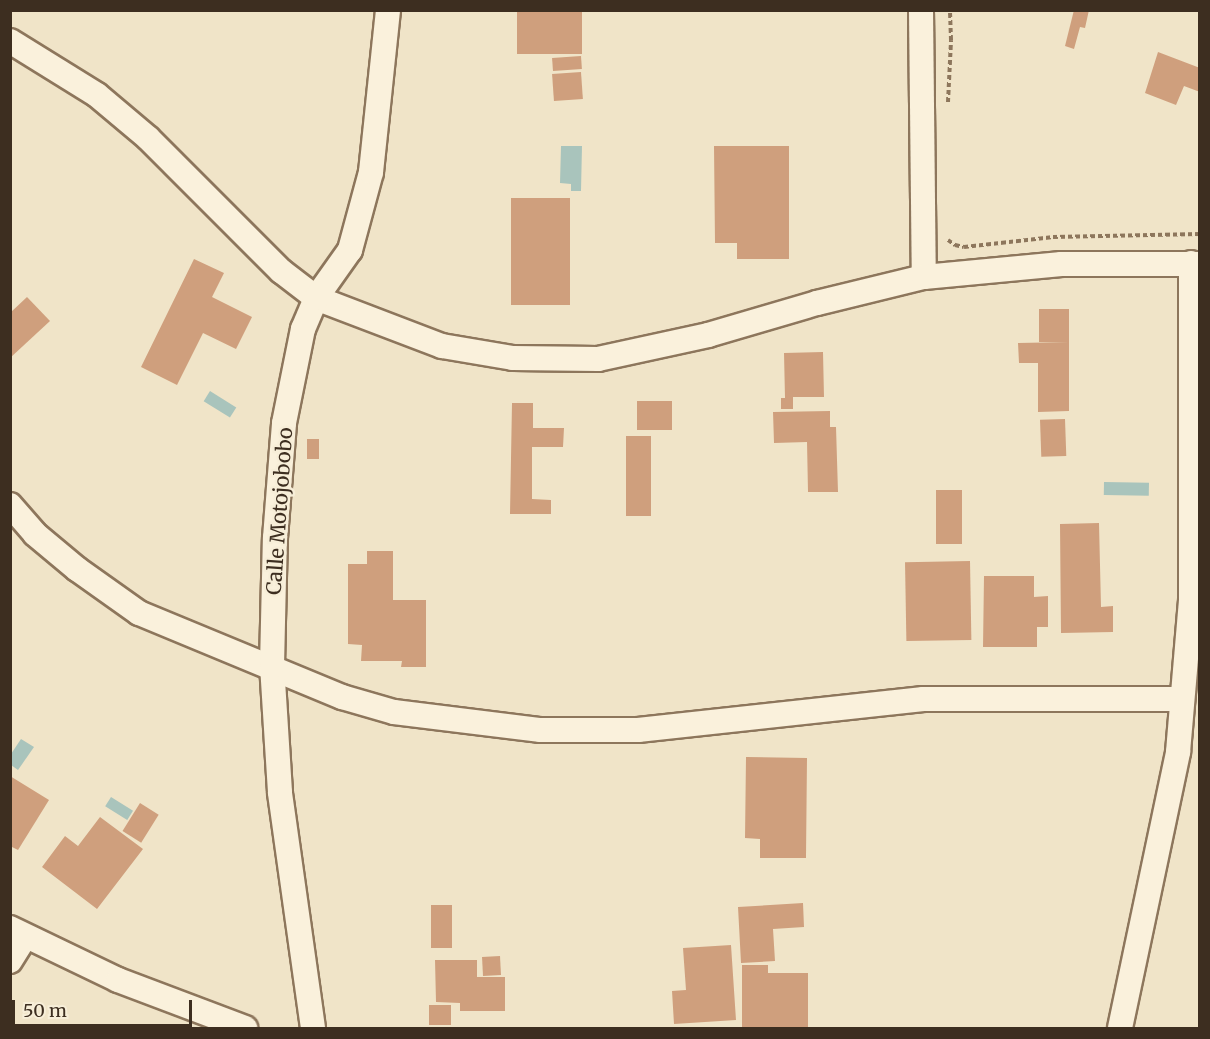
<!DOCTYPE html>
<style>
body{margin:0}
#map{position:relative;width:1210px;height:1039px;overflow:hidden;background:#f0e4c8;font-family:Merriweather,serif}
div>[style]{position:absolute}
.water>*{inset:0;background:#a9c4bc;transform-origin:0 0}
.building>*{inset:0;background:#cf9f7d;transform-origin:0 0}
.path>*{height:4px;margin-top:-2px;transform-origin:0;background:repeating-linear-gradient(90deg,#8d765c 0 4.5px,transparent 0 7.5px)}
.roads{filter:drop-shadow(2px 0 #8d765c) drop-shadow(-2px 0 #8d765c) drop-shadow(0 2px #8d765c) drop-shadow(0 -2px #8d765c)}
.minor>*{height:24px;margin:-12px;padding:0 12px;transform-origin:12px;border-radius:12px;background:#faf1dc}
span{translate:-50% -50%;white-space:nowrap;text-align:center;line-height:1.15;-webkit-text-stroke:5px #f7eed8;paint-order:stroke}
.street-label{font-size:20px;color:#3d2e20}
.frame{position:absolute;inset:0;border:12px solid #3d2e20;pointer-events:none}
.scale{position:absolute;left:12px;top:1000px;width:180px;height:27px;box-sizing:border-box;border:3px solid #3d2e20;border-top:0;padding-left:8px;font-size:18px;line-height:21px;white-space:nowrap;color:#3d2e20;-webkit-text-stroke:4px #f7eed8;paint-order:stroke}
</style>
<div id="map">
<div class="water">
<i style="clip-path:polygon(561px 146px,582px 146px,581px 191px,571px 191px,571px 184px,560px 183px)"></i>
<i style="left:210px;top:391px;width:31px;height:12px;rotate:32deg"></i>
<i style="left:1104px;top:482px;width:45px;height:13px;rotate:1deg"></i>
<i style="clip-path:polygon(21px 739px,34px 747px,18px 770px,11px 765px,11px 754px)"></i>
<i style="left:111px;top:797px;width:26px;height:11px;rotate:32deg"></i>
</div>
<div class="building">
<i style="left:517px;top:10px;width:65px;height:44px"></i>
<i style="clip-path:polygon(1074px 10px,1089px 10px,1085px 28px,1080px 27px,1074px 49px,1065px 46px)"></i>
<i style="clip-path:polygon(1158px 52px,1200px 68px,1200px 92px,1184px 86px,1176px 105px,1145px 93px)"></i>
<i style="left:581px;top:56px;width:13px;height:29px;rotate:86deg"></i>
<i style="left:581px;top:72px;width:27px;height:29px;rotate:86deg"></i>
<i style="clip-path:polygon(714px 146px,789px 146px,789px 259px,737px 259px,737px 243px,715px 243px)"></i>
<i style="left:511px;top:198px;width:59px;height:107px"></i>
<i style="clip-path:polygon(194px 259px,224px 273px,212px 297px,252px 317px,236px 349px,203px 333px,177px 385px,141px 367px)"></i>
<i style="clip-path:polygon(27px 297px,50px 321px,10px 358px,10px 313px)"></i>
<i style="left:1039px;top:309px;width:30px;height:33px"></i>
<i style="clip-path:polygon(1069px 342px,1069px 411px,1038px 412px,1038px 363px,1019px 363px,1018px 343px)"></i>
<i style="clip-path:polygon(823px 352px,824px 397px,793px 397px,793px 409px,781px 409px,781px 398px,785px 398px,784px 353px)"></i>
<i style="left:637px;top:401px;width:35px;height:29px"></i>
<i style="clip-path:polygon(512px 403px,533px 403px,533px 428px,564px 428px,563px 447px,532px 447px,532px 499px,551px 500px,551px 514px,510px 514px)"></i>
<i style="clip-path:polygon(830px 411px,830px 427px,836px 427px,838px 492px,808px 492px,807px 442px,774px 443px,773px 412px)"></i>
<i style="left:1065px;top:419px;width:37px;height:25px;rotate:88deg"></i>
<i style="left:626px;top:436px;width:25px;height:80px"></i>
<i style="left:307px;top:439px;width:12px;height:20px"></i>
<i style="left:936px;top:490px;width:26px;height:54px"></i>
<i style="clip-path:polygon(1099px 523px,1101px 607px,1113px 606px,1113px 632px,1061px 633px,1060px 524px)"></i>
<i style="clip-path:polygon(367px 551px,393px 551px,393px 600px,426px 600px,426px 667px,401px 667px,402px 661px,361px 661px,362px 645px,348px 644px,348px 564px,367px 564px)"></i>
<i style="left:970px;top:561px;width:79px;height:65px;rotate:89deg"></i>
<i style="clip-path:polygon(984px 576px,1034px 576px,1034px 597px,1048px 596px,1048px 627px,1037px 627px,1037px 647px,983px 647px)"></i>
<i style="clip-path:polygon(746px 757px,807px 758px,806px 858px,760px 858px,760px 839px,745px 838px)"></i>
<i style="clip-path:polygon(10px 776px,49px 800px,18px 850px,10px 846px)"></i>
<i style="left:140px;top:803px;width:22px;height:33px;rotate:32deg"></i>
<i style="clip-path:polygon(100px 817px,143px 849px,97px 909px,42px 867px,65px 836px,78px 846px)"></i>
<i style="clip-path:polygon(803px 903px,804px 927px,773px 929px,775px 961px,741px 963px,738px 907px)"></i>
<i style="left:431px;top:905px;width:21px;height:43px"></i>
<i style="clip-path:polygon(731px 945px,736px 1020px,674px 1024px,672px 991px,686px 990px,683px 948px)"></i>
<i style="left:500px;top:956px;width:19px;height:18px;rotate:87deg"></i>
<i style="clip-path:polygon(435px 960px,477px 960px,477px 977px,505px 977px,505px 1011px,460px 1011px,460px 1003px,436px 1002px)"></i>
<i style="clip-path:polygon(742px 965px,768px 965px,768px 973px,808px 973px,808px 1028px,742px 1028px)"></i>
<i style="left:429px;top:1005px;width:22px;height:20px"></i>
</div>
<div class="path">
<i style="left:948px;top:102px;width:62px;rotate:-87.2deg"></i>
<i style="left:951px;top:40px;width:30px;rotate:-92deg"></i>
<i style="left:948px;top:240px;width:9px;rotate:36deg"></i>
<i style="left:955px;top:245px;width:9px;rotate:13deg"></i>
<i style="left:964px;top:247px;width:90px;rotate:-6.4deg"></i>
<i style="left:1053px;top:237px;width:147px;rotate:-1.2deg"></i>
</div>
<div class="roads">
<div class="minor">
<i style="left:921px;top:10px;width:267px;rotate:89.4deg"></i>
<i style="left:10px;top:41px;width:102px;rotate:31.8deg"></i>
<i style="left:97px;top:95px;width:67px;rotate:40.1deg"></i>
<i style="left:148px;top:138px;width:188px;rotate:45deg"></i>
<i style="left:281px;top:271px;width:44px;rotate:37.6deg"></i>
<i style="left:316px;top:298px;width:135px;rotate:20.9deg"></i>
<i style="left:442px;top:346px;width:72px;rotate:9.6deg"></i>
<i style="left:513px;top:358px;width:85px;rotate:0.7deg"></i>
<i style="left:598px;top:359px;width:113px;rotate:-12.3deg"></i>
<i style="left:708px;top:335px;width:114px;rotate:-16.4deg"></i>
<i style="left:817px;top:303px;width:110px;rotate:-13.7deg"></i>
<i style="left:924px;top:277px;width:138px;rotate:-5.4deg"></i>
<i style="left:1061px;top:264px;width:139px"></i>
<i style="left:10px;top:505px;width:38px;rotate:49deg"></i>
<i style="left:35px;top:534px;width:55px;rotate:39.8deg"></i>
<i style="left:77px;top:569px;width:76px;rotate:35.4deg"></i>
<i style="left:139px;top:613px;width:220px;rotate:22.5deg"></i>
<i style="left:342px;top:697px;width:54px;rotate:16.1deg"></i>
<i style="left:394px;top:712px;width:148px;rotate:7deg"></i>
<i style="left:541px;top:730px;width:97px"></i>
<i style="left:638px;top:730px;width:287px;rotate:-6.2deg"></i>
<i style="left:923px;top:699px;width:259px"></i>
<i style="left:10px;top:928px;width:120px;rotate:25.7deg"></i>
<i style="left:118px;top:980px;width:136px;rotate:20.7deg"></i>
<i style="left:10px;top:961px;width:28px;rotate:-58deg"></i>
<i style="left:313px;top:1028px;width:238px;rotate:-98deg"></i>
<i style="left:280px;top:792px;width:126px;rotate:-93.6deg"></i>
<i style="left:272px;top:666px;width:128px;rotate:-88.7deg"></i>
<i style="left:275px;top:538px;width:115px;rotate:-85.5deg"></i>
<i style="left:284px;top:423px;width:96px;rotate:-78.6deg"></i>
<i style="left:303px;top:329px;width:34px;rotate:-67deg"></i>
<i style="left:316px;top:298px;width:59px;rotate:-54.7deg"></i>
<i style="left:350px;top:250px;width:81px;rotate:-74.9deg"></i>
<i style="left:371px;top:172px;width:163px;rotate:-84deg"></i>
<i style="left:1120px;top:1028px;width:282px;rotate:-78.1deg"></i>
<i style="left:1178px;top:752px;width:152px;rotate:-85.1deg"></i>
<i style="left:1191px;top:601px;width:338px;rotate:-90deg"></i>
</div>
</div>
<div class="street-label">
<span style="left:279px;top:511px;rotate:-86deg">Calle Motojobobo</span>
</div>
<div class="frame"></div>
<div class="scale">50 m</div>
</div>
